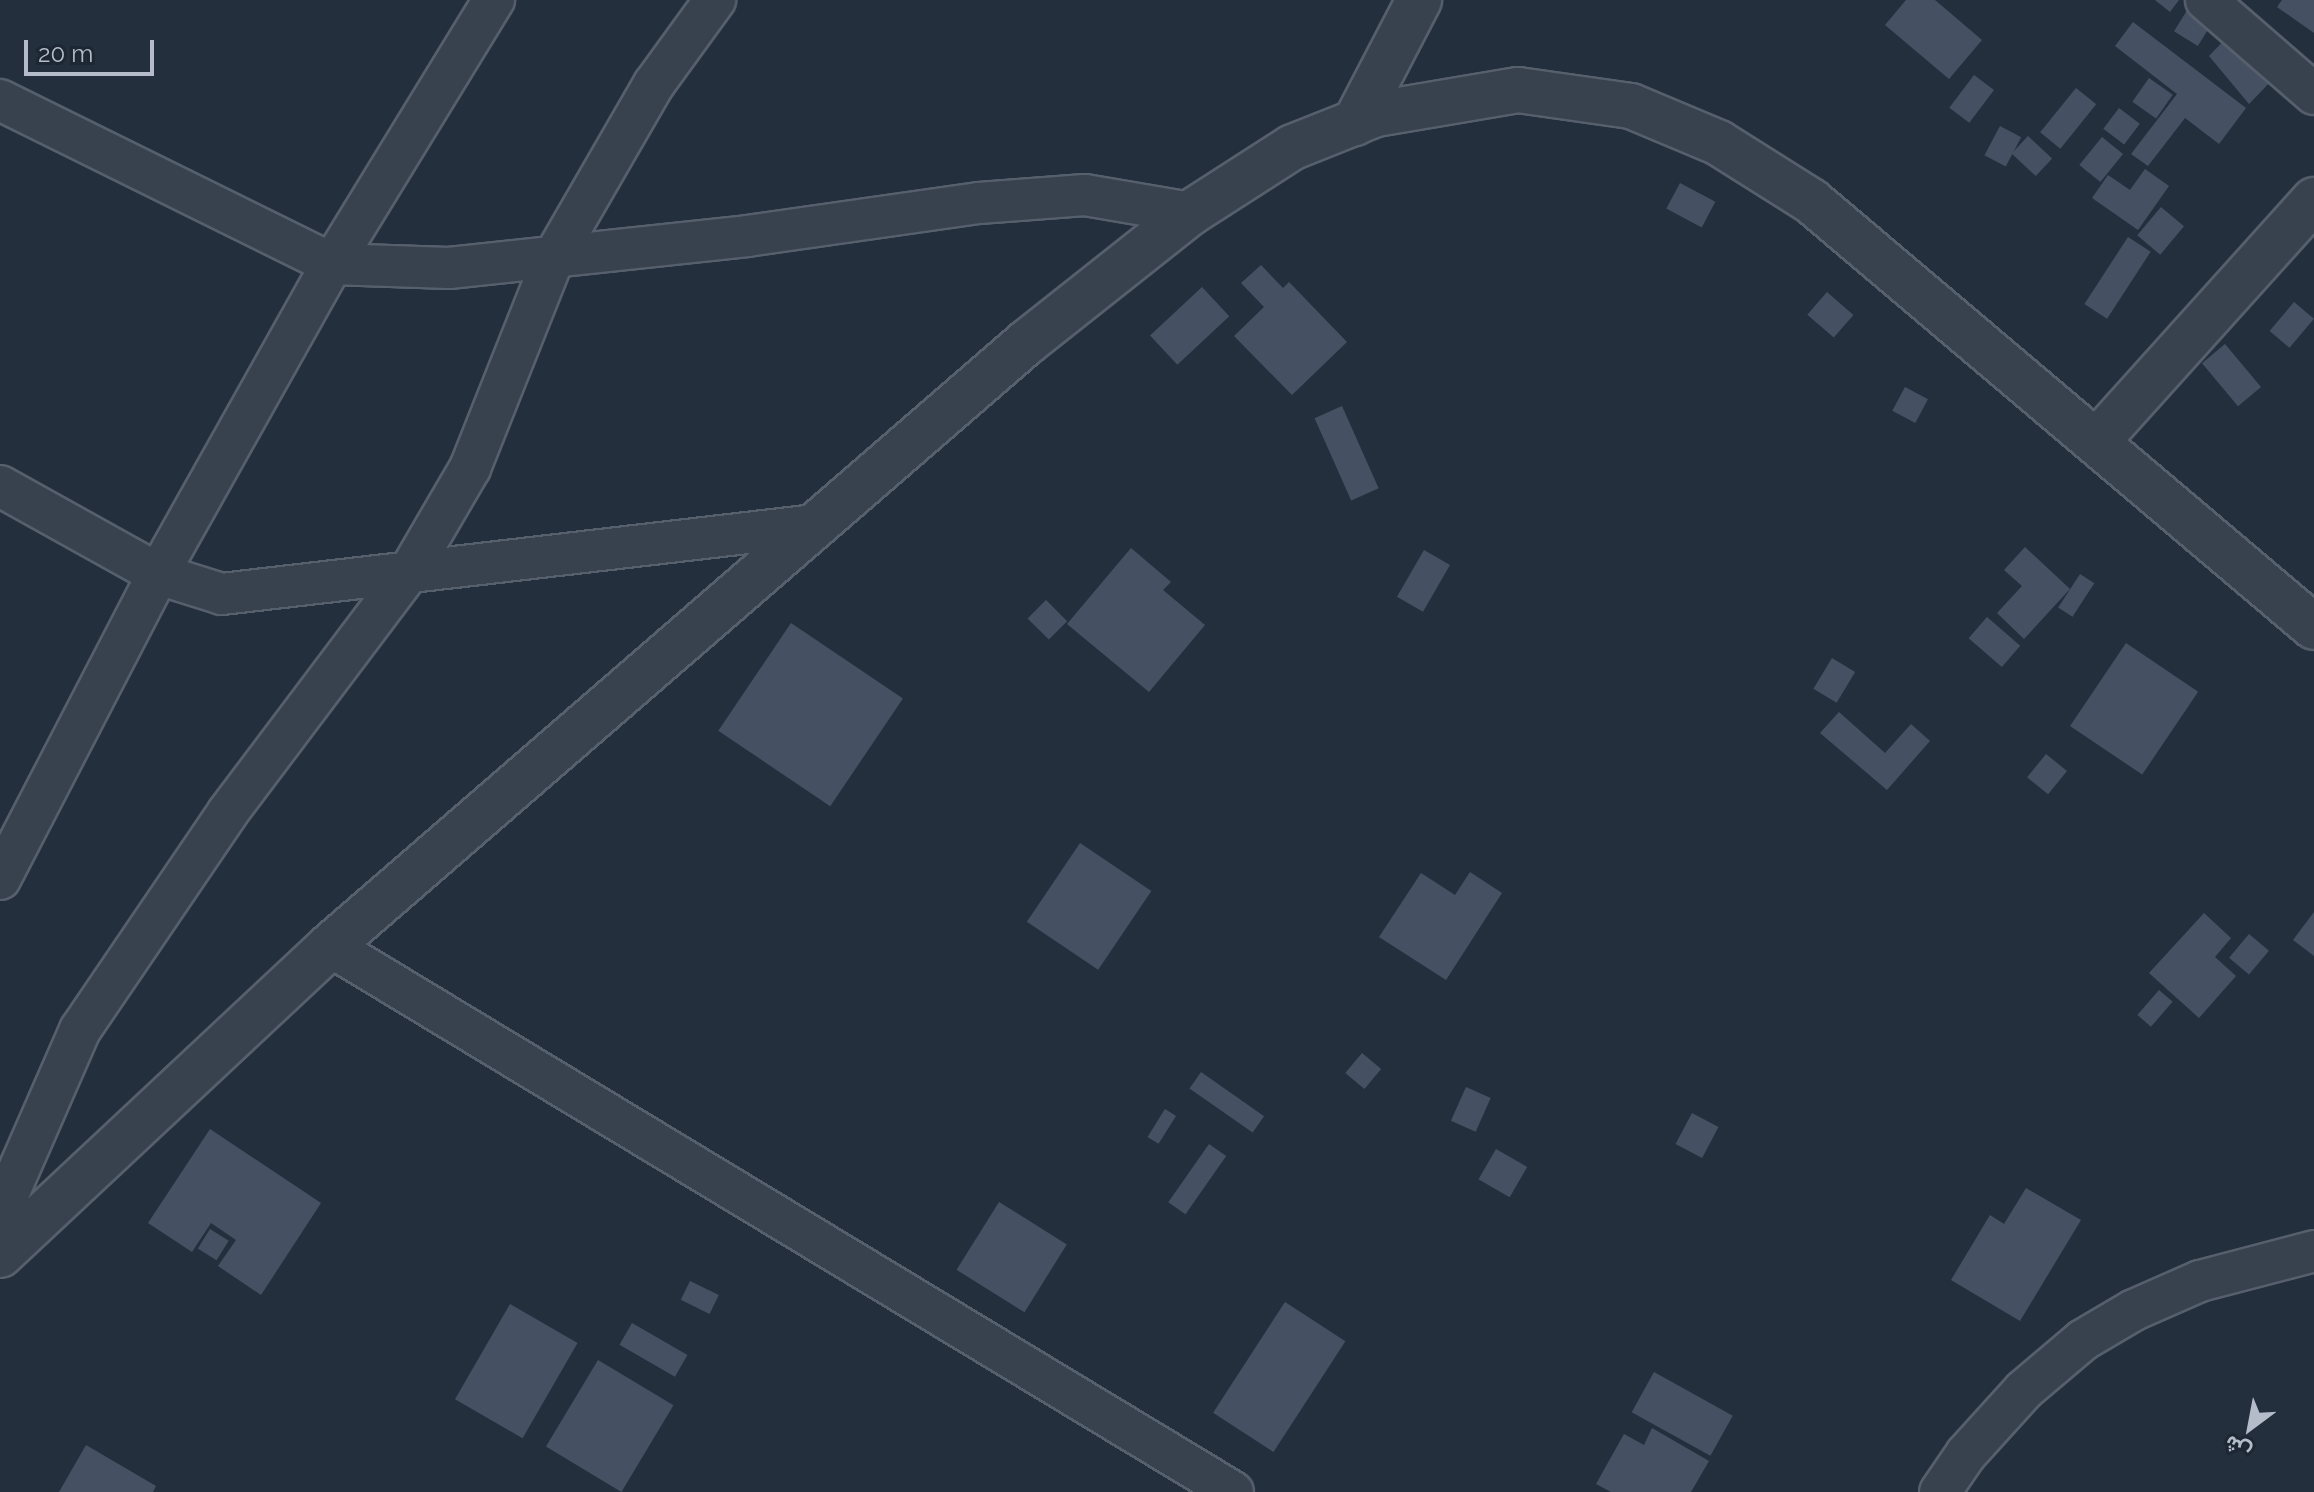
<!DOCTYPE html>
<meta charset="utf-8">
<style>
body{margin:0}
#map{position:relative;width:2314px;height:1492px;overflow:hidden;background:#242f3e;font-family:Raleway,Vazirmatn,sans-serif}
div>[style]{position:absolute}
.building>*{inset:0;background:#455162;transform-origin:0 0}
.roads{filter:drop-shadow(2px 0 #565f6c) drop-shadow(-2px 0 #565f6c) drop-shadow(0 2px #565f6c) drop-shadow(0 -2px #565f6c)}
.minor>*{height:40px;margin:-20px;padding:0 20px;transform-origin:20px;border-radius:20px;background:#38414e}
.tertiary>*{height:44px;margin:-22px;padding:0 22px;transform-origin:22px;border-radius:22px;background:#38414e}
span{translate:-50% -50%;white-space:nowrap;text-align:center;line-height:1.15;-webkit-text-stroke:7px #1d2633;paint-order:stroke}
.north{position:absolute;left:2210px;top:1388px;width:80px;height:80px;-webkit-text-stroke:6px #1d2633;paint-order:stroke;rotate:212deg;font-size:22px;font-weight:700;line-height:32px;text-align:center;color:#b4bcc9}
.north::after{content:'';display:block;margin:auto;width:28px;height:36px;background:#b4bcc9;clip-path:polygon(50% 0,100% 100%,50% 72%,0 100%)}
.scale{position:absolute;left:24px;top:40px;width:130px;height:36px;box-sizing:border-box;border:4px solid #b4bcc9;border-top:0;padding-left:10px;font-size:24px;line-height:28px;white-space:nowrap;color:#b4bcc9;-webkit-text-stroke:6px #1d2633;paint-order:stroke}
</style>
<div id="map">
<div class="building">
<i style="clip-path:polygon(1906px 0,1935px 0,1982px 40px,1949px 79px,1885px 25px)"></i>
<i style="clip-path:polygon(2155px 0,2179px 0,2170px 12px)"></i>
<i style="clip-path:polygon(2282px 0,2314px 0,2314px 33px,2277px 7px)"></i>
<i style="left:2191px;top:4px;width:28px;height:32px;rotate:32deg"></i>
<i style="clip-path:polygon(2133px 22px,2246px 108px,2219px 144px,2185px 118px,2148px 166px,2131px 154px,2177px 94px,2115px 46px)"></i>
<i style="clip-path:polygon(2233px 31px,2278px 74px,2249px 104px,2209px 56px)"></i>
<i style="left:1974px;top:75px;width:25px;height:41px;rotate:37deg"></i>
<i style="left:2149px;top:78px;width:29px;height:29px;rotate:35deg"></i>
<i style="left:2076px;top:88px;width:26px;height:57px;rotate:39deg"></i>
<i style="left:2119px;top:108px;width:26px;height:26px;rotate:37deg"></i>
<i style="left:2000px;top:126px;width:24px;height:33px;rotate:28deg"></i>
<i style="left:2028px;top:136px;width:33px;height:24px;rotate:43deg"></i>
<i style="left:2102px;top:137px;width:27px;height:36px;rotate:39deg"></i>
<i style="clip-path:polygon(2145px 169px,2169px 186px,2138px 230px,2092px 198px,2108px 175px,2130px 190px)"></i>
<i style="left:1680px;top:183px;width:40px;height:29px;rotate:28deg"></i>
<i style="left:2161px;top:207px;width:30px;height:37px;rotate:40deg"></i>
<i style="left:2128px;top:237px;width:27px;height:80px;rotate:33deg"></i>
<i style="clip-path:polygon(1261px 265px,1283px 288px,1289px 282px,1347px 342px,1292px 395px,1234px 336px,1264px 307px,1241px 283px)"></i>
<i style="left:1202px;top:287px;width:40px;height:71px;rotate:47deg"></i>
<i style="left:1827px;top:292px;width:35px;height:30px;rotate:41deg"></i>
<i style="left:2294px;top:302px;width:26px;height:38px;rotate:40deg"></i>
<i style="left:2225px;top:344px;width:56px;height:30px;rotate:50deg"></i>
<i style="left:1905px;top:387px;width:26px;height:27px;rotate:28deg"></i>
<i style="left:1342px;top:406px;width:90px;height:30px;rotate:66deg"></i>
<i style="clip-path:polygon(2025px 547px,2070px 589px,2024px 639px,1997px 613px,2022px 586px,2004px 570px)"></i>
<i style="clip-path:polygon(1131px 548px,1171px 582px,1163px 590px,1205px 625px,1149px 692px,1067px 624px)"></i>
<i style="left:1424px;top:550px;width:30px;height:54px;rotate:30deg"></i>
<i style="left:2080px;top:574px;width:17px;height:40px;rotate:33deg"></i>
<i style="left:1046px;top:600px;width:30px;height:26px;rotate:45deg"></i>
<i style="left:1987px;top:617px;width:44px;height:28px;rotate:41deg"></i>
<i style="left:791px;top:623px;width:135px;height:130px;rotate:34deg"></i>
<i style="left:2126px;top:643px;width:87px;height:100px;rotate:34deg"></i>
<i style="left:1832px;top:658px;width:27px;height:36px;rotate:31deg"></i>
<i style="clip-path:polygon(1839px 712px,1885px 753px,1911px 724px,1930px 741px,1887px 790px,1820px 733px)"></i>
<i style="left:2046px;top:754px;width:27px;height:30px;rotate:39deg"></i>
<i style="left:1080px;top:843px;width:86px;height:95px;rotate:34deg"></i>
<i style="clip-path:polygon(1470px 872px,1502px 893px,1446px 980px,1379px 937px,1421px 873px,1455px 895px)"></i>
<i style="clip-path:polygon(2314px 912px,2314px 956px,2293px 940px)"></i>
<i style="clip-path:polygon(2204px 913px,2231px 938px,2215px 957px,2236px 976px,2199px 1018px,2149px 973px)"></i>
<i style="left:2249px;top:934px;width:26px;height:31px;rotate:40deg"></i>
<i style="left:2159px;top:990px;width:18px;height:33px;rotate:41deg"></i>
<i style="left:1362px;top:1053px;width:25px;height:26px;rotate:40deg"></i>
<i style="left:1201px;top:1072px;width:77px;height:20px;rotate:35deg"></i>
<i style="left:1466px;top:1087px;width:27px;height:37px;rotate:24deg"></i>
<i style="left:1165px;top:1109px;width:13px;height:33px;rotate:32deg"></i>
<i style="left:1692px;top:1113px;width:30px;height:35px;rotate:28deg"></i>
<i style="clip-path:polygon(210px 1129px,321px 1203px,261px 1295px,218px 1266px,236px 1240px,211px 1223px,192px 1252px,148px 1223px)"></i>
<i style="left:1209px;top:1144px;width:21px;height:71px;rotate:35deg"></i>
<i style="left:1496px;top:1149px;width:36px;height:35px;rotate:30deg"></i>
<i style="clip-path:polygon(2026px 1188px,2081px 1220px,2020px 1321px,1951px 1280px,1990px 1215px,2004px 1224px)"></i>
<i style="left:999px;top:1202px;width:80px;height:80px;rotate:32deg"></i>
<i style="left:210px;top:1229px;width:22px;height:23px;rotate:32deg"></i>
<i style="left:690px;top:1281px;width:32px;height:21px;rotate:26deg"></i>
<i style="left:1285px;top:1302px;width:72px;height:132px;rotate:33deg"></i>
<i style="left:510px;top:1304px;width:78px;height:110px;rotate:30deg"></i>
<i style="left:632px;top:1323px;width:64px;height:25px;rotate:30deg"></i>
<i style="left:598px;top:1360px;width:88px;height:101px;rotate:31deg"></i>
<i style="left:1654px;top:1372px;width:90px;height:46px;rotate:29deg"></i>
<i style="clip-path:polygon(1652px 1428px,1709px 1461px,1691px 1492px,1611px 1492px,1596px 1484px,1624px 1434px,1644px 1445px)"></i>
<i style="clip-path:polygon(86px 1445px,156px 1486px,153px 1492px,59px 1492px)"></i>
</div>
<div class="roads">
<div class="minor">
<i style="left:2206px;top:0;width:143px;rotate:41deg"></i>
<i style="left:0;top:100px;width:370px;rotate:26.3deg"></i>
<i style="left:332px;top:264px;width:117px;rotate:2deg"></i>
<i style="left:449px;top:268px;width:300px;rotate:-6.1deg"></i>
<i style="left:747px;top:236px;width:234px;rotate:-8.1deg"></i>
<i style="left:979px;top:203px;width:106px;rotate:-4.3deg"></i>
<i style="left:1085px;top:195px;width:107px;rotate:9.7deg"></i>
<i style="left:0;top:486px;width:181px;rotate:29.1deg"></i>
<i style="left:158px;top:574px;width:67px;rotate:17.4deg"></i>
<i style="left:222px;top:594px;width:598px;rotate:-6.63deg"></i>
<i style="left:0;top:879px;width:343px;rotate:-62.6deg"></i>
<i style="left:158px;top:574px;width:355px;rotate:-60.7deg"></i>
<i style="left:332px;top:264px;width:310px;rotate:-58.5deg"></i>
<i style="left:330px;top:946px;width:1055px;rotate:31.16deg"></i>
<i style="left:0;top:1213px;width:200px;rotate:-66.4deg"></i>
<i style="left:80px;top:1030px;width:263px;rotate:-55.8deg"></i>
<i style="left:228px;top:812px;width:304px;rotate:-53deg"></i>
<i style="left:411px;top:569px;width:117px;rotate:-59.7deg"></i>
<i style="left:470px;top:468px;width:227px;rotate:-68.3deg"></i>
<i style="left:554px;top:257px;width:200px;rotate:-60deg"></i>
<i style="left:654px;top:84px;width:104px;rotate:-54deg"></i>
<i style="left:1940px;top:1492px;width:46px;rotate:-55.6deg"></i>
<i style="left:1966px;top:1454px;width:86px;rotate:-47.8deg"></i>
<i style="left:2024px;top:1390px;width:77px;rotate:-40.3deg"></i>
<i style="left:2083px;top:1340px;width:59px;rotate:-30.5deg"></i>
<i style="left:2134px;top:1310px;width:72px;rotate:-23.7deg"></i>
<i style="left:2200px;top:1281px;width:118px;rotate:-14.7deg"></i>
</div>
<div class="tertiary">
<i style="left:1355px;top:123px;width:139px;rotate:-62.5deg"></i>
<i style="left:2098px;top:440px;width:323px;rotate:-48deg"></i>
<i style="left:0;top:1255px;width:452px;rotate:-43.1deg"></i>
<i style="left:330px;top:946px;width:922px;rotate:-40.91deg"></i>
<i style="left:1027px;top:342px;width:208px;rotate:-38.4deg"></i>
<i style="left:1190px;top:213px;width:122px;rotate:-32.7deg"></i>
<i style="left:1293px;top:147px;width:89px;rotate:-21.7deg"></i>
<i style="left:1376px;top:114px;width:144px;rotate:-9.6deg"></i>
<i style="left:1518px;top:90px;width:114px;rotate:8.1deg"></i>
<i style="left:1631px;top:106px;width:95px;rotate:22.8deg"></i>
<i style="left:1719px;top:143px;width:109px;rotate:32.2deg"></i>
<i style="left:1811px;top:201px;width:659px;rotate:40.26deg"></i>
</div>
</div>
<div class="north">ش</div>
<div class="scale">20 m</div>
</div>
